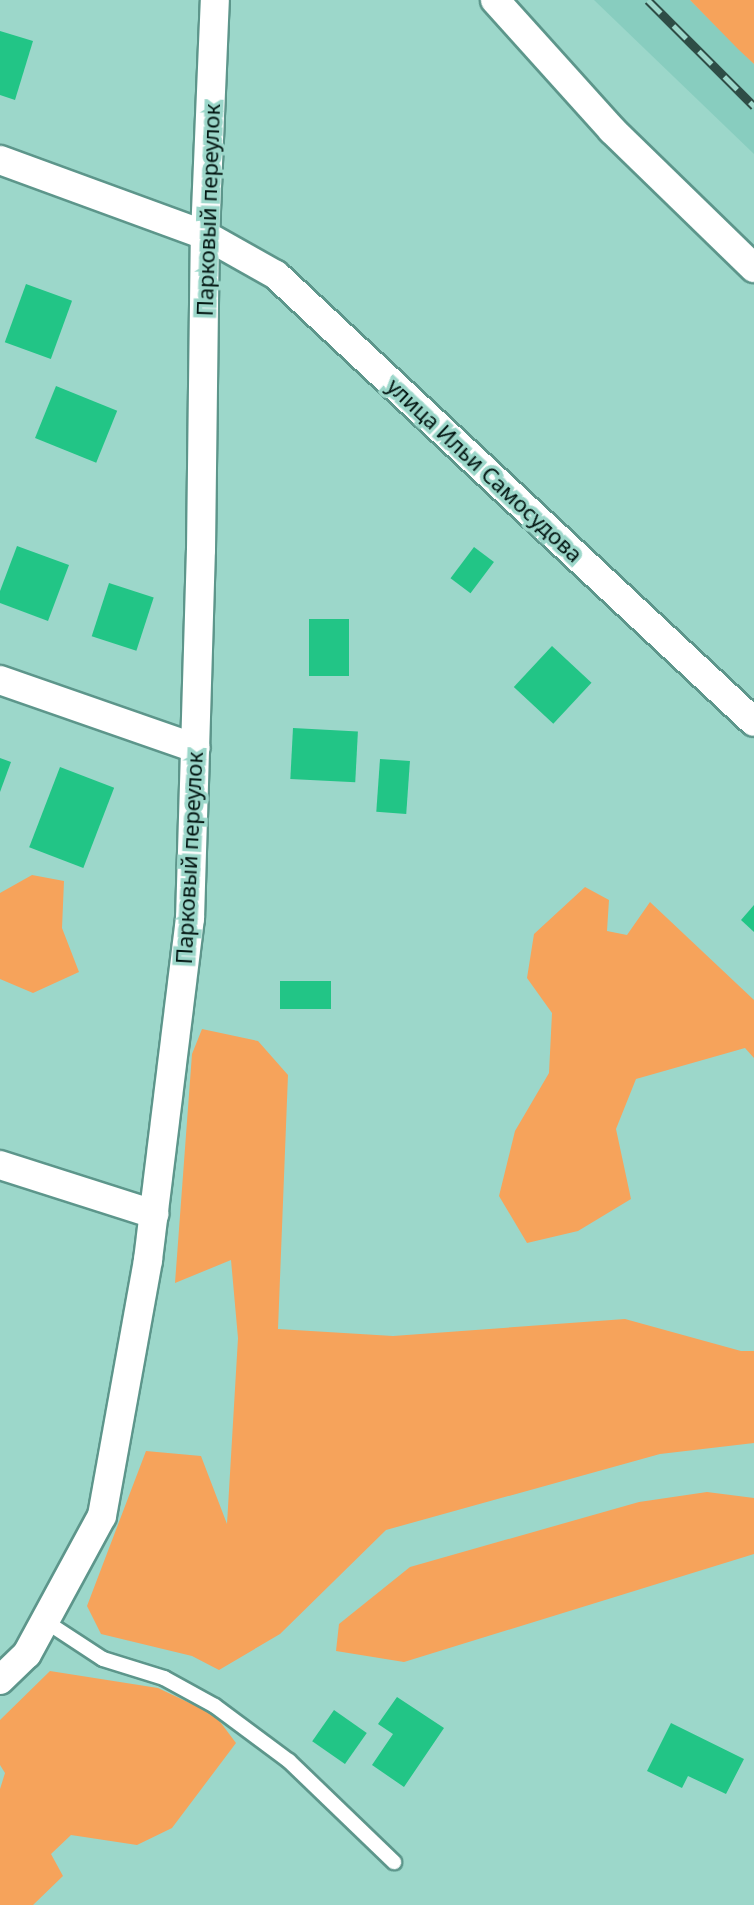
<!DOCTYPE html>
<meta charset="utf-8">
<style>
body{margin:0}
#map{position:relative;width:754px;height:1905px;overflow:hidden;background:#9cd7ca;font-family:"Noto Sans",sans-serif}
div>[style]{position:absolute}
.built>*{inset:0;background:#88cdbf}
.green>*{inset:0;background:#f6a35b}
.building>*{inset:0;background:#22c586;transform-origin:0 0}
.roads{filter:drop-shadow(2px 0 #5d968b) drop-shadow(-2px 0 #5d968b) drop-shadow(0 2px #5d968b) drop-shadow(0 -2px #5d968b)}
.service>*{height:14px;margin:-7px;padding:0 7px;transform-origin:7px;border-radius:7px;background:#fff}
.minor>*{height:28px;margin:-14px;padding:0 14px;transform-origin:14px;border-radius:14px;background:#fff}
.rail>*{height:9px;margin-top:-4.5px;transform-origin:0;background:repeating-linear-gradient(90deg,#9cd7ca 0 18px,#2e4d46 0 36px);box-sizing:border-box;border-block:2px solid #2e4d46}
span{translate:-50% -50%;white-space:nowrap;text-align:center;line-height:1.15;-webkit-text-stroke:7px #9cd7ca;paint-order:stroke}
.street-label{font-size:22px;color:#00130f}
</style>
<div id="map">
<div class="built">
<i style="clip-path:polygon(594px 0,690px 0,754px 64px,754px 154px)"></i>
</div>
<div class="green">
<i style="clip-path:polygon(690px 0,754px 0,754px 64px,738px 49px)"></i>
<i style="clip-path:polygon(32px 875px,64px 881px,62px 928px,79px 972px,33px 993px,0 979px,0 893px)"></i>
<i style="clip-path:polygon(585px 887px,609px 900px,607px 931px,627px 935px,650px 902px,754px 1000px,754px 1058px,745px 1048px,636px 1079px,616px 1129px,631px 1199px,578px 1231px,527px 1243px,499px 1196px,515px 1131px,549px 1073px,552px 1013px,527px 978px,534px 934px)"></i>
<i style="clip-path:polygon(202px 1029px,258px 1041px,288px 1075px,278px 1329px,393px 1336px,625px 1319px,741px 1351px,754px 1351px,754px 1443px,660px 1454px,386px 1530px,280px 1634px,219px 1670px,192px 1656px,101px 1634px,87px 1606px,146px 1451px,201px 1456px,227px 1524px,238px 1338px,231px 1260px,175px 1283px,192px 1054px)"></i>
<i style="clip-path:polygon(707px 1492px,754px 1498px,754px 1554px,404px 1662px,336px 1651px,339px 1624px,410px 1567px,639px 1502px)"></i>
<i style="clip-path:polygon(50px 1671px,158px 1688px,215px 1715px,236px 1743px,172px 1828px,137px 1845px,71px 1835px,51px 1854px,63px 1876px,33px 1905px,0 1905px,0 1789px,5px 1773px,0 1765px,0 1720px)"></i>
</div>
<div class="building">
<i style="clip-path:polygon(0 31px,33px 41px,15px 100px,0 95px)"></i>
<i style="left:26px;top:284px;width:49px;height:62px;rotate:20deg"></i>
<i style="left:56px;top:386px;width:66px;height:56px;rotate:22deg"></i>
<i style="clip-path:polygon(17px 546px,69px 565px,48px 621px,0 603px,0 591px)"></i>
<i style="left:474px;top:547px;width:25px;height:39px;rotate:37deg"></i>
<i style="left:109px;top:583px;width:47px;height:56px;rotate:18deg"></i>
<i style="left:309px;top:619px;width:40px;height:57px"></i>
<i style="left:552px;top:646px;width:54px;height:56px;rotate:43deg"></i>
<i style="left:293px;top:728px;width:65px;height:51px;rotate:3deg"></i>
<i style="clip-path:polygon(0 758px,11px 762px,0 792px)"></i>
<i style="left:380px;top:759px;width:30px;height:53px;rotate:4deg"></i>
<i style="left:60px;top:767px;width:58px;height:86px;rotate:21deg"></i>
<i style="clip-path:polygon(754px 905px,754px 932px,741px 920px)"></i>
<i style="left:331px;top:981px;width:28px;height:51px;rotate:90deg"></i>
<i style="clip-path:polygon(397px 1697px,444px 1728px,404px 1787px,372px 1765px,393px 1734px,378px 1724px)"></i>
<i style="left:334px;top:1710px;width:40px;height:38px;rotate:35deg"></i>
<i style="clip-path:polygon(671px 1723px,744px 1759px,726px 1794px,688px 1776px,682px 1788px,647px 1771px)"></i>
</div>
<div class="roads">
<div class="service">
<i style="left:45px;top:1621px;width:69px;rotate:33.2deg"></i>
<i style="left:103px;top:1659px;width:64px;rotate:17.3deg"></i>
<i style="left:164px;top:1678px;width:58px;rotate:28.8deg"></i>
<i style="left:215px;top:1706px;width:92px;rotate:36.6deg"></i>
<i style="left:289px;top:1761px;width:146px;rotate:43.9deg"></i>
</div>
<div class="minor">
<i style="left:495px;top:0;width:175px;rotate:48deg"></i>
<i style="left:612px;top:130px;width:198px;rotate:44.2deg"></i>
<i style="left:0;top:160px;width:218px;rotate:20.1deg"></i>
<i style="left:205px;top:235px;width:81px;rotate:29.4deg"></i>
<i style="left:276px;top:275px;width:654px;rotate:43.08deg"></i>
<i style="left:0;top:680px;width:207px;rotate:19.2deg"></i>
<i style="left:0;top:1165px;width:162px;rotate:17.7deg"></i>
<i style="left:0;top:1680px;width:37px;rotate:-44deg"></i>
<i style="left:27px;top:1654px;width:157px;rotate:-61.5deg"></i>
<i style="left:102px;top:1516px;width:260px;rotate:-79.8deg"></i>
<i style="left:148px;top:1260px;width:344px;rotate:-83deg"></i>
<i style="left:190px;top:919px;width:369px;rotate:-88.3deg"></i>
<i style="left:201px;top:550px;width:315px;rotate:-89.3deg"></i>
<i style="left:205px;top:235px;width:235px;rotate:-87.6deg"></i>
</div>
</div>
<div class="rail">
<i style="left:648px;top:0;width:150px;rotate:45deg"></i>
</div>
<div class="street-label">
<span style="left:208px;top:210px;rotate:-88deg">Парковый переулок</span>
<span style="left:485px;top:470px;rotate:43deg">улица Ильи Самосудова</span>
<span style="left:189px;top:858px;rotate:-87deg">Парковый переулок</span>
</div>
</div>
